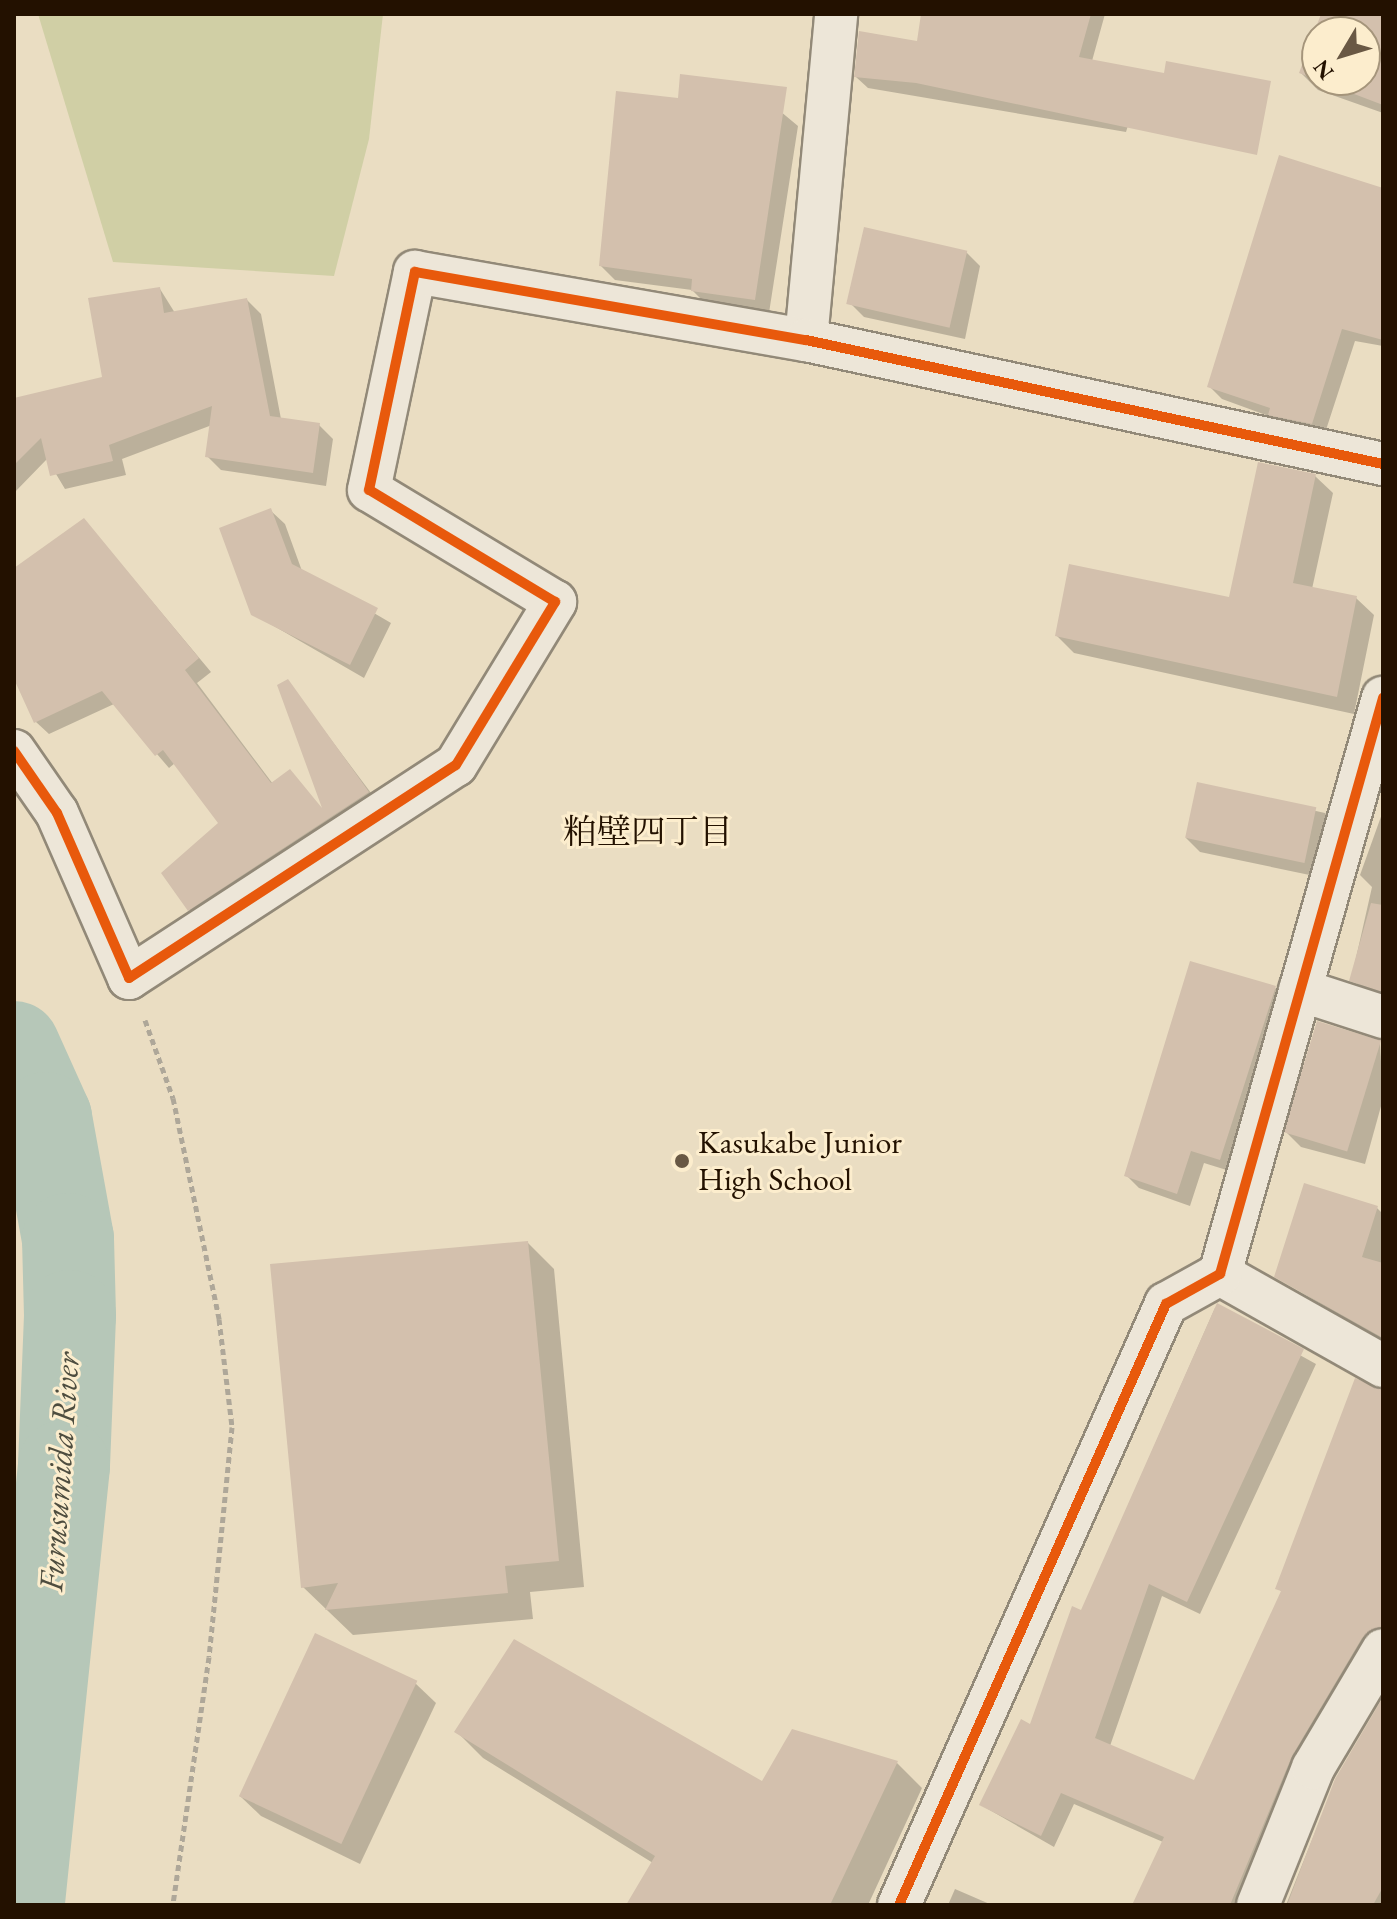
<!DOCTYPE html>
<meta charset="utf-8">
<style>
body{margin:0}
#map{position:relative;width:1397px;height:1919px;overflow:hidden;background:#eaddc2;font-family:"EB Garamond","Noto Serif JP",serif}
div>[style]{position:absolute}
.green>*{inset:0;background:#d0cfa5}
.shadow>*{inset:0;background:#0003}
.river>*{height:92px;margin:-46px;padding:0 46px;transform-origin:46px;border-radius:46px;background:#b6c7b8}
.building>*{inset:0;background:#d3c0ad;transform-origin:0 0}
.path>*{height:5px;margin-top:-2.5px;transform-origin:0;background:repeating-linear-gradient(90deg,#aea799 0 6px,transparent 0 10px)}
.roads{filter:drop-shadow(2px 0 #928978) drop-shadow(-2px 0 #928978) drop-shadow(0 2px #928978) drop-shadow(0 -2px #928978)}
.street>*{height:42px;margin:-21px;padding:0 21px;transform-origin:21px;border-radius:21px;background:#ede6d8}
.cycleway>*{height:10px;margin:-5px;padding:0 5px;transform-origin:5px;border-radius:5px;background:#e8590c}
.dots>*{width:22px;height:22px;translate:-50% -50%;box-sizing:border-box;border:4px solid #fcedcd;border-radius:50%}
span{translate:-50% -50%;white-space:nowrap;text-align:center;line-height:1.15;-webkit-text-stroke:6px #fcedcd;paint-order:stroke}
.poi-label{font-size:32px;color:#231100}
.left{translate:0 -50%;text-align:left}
.neighbourhood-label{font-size:34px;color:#231100}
.water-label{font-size:34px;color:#4e4d3f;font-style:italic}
.frame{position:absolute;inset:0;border:16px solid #231100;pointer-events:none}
.north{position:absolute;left:1301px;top:16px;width:80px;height:80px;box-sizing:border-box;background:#fcedcd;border:2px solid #a5957b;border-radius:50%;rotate:232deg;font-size:22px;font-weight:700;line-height:32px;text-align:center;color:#231100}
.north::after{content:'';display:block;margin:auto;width:28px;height:36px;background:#695844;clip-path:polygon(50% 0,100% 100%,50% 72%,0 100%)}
</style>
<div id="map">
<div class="green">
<i style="clip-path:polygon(38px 14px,383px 14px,369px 139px,334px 276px,113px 262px)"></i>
</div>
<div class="shadow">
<i style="clip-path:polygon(941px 14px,1105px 14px,1092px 61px,1142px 80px,1126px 132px,868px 88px,856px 77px,931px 45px)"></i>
<i style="clip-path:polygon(evenodd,1323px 14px,1383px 14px,1383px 113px,1318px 90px,1301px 73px,1323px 14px,1317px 32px,1365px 32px,1365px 80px,1317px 80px,1317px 32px)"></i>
<i style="clip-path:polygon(780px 111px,798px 126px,769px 313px,707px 305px,692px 290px,615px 280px,601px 266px)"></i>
<i style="clip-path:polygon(1383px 190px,1383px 346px,1355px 341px,1324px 436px,1222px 399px,1209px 386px)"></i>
<i style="clip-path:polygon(966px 252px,980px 266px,965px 339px,864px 317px,850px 303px)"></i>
<i style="clip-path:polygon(160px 289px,175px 313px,247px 300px,261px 314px,281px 419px,319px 425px,333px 439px,326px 486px,221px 470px,207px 456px,212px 425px,122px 459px,126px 475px,65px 489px,47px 459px,14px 493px,14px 400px,104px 379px)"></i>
<i style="clip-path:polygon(1315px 476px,1333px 493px,1312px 589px,1356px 598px,1374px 615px,1354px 714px,1074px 653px,1057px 636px,1230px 599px)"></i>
<i style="clip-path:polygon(271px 511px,285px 524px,302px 571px,391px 623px,364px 678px,253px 614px)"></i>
<i style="clip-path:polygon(84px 520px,211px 672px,197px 683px,273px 784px,325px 812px,287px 681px,380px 805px,202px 922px,189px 909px,221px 824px,175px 763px,169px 768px,114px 704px,49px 734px,36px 722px,14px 639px,14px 571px)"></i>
<i style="clip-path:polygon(1199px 785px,1325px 813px,1339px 827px,1324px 878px,1200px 852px,1186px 838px)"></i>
<i style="clip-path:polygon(1383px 811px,1383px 998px,1351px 980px,1372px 887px,1360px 875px)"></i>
<i style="clip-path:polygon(1191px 963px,1275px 988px,1288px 1001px,1233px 1172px,1204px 1163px,1190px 1206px,1139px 1188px,1126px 1175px)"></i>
<i style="clip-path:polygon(1380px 1042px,1383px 1099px,1365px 1164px,1301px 1147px,1287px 1133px)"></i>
<i style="clip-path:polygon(1377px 1208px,1383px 1214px,1383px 1342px,1277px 1277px)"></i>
<i style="clip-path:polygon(528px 1243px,554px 1269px,584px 1587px,530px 1592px,533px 1619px,353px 1635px,303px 1587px)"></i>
<i style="clip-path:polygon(1215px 1308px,1316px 1364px,1200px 1614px,1162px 1596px,1110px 1746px,1195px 1783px,1283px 1593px,1278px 1588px,1383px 1392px,1383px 1646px,1250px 1905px,1135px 1905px,1163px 1842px,1074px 1804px,1054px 1847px,981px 1805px,1031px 1726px)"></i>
<i style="clip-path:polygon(415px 1683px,436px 1703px,360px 1864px,261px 1816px,240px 1796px)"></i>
<i style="clip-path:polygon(1383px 1701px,1383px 1905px,1286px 1905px,1336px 1780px)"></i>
<i style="clip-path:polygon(457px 1732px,763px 1784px,897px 1763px,922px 1788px,868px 1905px,628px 1905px,653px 1863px,483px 1758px)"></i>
<i style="clip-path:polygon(955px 1889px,992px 1905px,948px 1905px)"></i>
</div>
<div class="river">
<i style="left:14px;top:1047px;width:78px;rotate:65.7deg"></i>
<i style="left:46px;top:1118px;width:123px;rotate:79.7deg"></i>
<i style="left:68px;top:1239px;width:77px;rotate:88.5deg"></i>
<i style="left:70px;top:1316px;width:150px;rotate:92.3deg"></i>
<i style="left:64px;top:1466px;width:441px;rotate:95.9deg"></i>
</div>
<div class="building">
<i style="clip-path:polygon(921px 14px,1091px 14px,1079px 57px,1164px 73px,1166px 61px,1271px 81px,1257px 155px,916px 83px,854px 77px,859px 31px,917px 41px)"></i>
<i style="clip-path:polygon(evenodd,1321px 14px,1383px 14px,1383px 105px,1299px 73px,1321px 14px,1317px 32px,1365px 32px,1365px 80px,1317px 80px,1317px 32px)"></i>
<i style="clip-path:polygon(680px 74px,787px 87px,755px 300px,691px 291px,692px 279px,599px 266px,616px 91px,678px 98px)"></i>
<i style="clip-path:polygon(1279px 155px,1383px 188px,1383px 340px,1342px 329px,1312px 424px,1268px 415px,1270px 408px,1207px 387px)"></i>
<i style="left:864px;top:227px;width:106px;height:79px;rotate:13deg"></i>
<i style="clip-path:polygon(160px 287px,164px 313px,247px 298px,270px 416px,320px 423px,313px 473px,205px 457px,212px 406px,109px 445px,113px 461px,50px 476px,41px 438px,14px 465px,14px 398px,102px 377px,88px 298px)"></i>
<i style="clip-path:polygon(1258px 462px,1316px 474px,1293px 583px,1357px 596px,1337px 697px,1055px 636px,1069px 564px,1229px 597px)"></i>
<i style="clip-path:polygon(271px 508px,292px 564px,378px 608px,350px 665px,251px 615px,219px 528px)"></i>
<i style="clip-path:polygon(84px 518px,199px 658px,185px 670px,271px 783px,290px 769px,322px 808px,277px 685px,288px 679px,369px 792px,188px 911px,161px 873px,218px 823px,163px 750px,155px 756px,102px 691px,34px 723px,14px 679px,14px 568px)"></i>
<i style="left:1197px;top:782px;width:122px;height:57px;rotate:12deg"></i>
<i style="clip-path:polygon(1371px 903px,1383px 905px,1383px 992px,1349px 981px)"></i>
<i style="clip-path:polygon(1190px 961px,1276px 986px,1220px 1160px,1191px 1151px,1177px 1194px,1124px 1176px)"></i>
<i style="left:1317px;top:1021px;width:67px;height:116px;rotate:17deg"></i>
<i style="clip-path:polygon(1304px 1183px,1378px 1206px,1362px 1257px,1383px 1263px,1383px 1338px,1274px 1277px)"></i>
<i style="clip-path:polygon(528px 1241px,559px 1561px,505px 1566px,508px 1593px,325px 1610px,338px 1583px,301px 1588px,270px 1264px)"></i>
<i style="clip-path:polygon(1217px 1303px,1304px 1349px,1187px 1602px,1149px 1584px,1095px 1738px,1194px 1780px,1281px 1591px,1275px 1589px,1355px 1378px,1383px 1390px,1383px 1626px,1362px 1638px,1292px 1756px,1230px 1905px,1132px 1905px,1164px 1837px,1061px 1793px,1041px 1836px,979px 1805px,1021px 1719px,1030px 1724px,1072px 1606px,1081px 1610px)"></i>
<i style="left:315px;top:1633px;width:113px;height:180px;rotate:25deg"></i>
<i style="clip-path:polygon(514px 1639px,762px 1781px,792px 1729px,898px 1761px,830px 1905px,626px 1905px,655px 1856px,454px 1732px)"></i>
<i style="clip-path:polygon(1383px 1697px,1383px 1887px,1373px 1905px,1287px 1905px,1335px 1779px)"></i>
</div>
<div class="path">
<i style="left:145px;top:1020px;width:83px;rotate:70.3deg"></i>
<i style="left:173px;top:1098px;width:226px;rotate:78.2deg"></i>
<i style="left:219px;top:1319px;width:109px;rotate:83.1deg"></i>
<i style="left:232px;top:1427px;width:231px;rotate:95.7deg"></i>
<i style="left:209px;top:1657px;width:251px;rotate:98.3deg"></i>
</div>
<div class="roads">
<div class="street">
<i style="left:806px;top:340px;width:327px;rotate:-84.7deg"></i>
<i style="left:14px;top:751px;width:75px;rotate:55.3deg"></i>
<i style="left:57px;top:813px;width:180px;rotate:66.4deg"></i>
<i style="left:129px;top:978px;width:390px;rotate:-33.1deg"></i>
<i style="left:456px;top:765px;width:191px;rotate:-58.7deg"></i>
<i style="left:555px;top:602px;width:217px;rotate:-148.9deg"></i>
<i style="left:369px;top:490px;width:223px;rotate:-78.1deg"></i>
<i style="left:415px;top:272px;width:397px;rotate:9.9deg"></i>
<i style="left:806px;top:340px;width:590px;rotate:12.13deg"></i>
<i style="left:1300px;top:990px;width:87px;rotate:18deg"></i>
<i style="left:1220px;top:1274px;width:187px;rotate:29.4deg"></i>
<i style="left:899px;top:1905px;width:658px;rotate:-66.05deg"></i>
<i style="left:1166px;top:1304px;width:62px;rotate:-29.1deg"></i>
<i style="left:1220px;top:1274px;width:599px;rotate:-74.2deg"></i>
<i style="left:1258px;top:1905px;width:148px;rotate:-68.1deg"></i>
<i style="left:1313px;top:1768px;width:137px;rotate:-59.3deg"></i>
</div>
</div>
<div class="cycleway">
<i style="left:14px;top:751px;width:75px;rotate:55.3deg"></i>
<i style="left:57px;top:813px;width:180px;rotate:66.4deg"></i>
<i style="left:129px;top:978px;width:390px;rotate:-33.1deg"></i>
<i style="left:456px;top:765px;width:191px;rotate:-58.7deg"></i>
<i style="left:555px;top:602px;width:217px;rotate:-148.9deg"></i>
<i style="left:369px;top:490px;width:223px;rotate:-78.1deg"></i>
<i style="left:415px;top:272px;width:397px;rotate:9.9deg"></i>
<i style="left:806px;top:340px;width:590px;rotate:12.13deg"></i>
<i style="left:899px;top:1905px;width:658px;rotate:-66.05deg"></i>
<i style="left:1166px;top:1304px;width:62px;rotate:-29.1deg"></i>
<i style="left:1220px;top:1274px;width:599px;rotate:-74.2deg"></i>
</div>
<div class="dots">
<i style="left:682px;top:1161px;background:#695844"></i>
</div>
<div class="poi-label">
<span class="left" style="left:698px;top:1161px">Kasukabe Junior<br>High School</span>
</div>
<div class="neighbourhood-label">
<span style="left:648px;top:832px">粕壁四丁目</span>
</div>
<div class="water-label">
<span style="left:59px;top:1472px;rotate:-86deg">Furusumida River</span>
</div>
<div class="frame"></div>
<div class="north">N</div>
</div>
